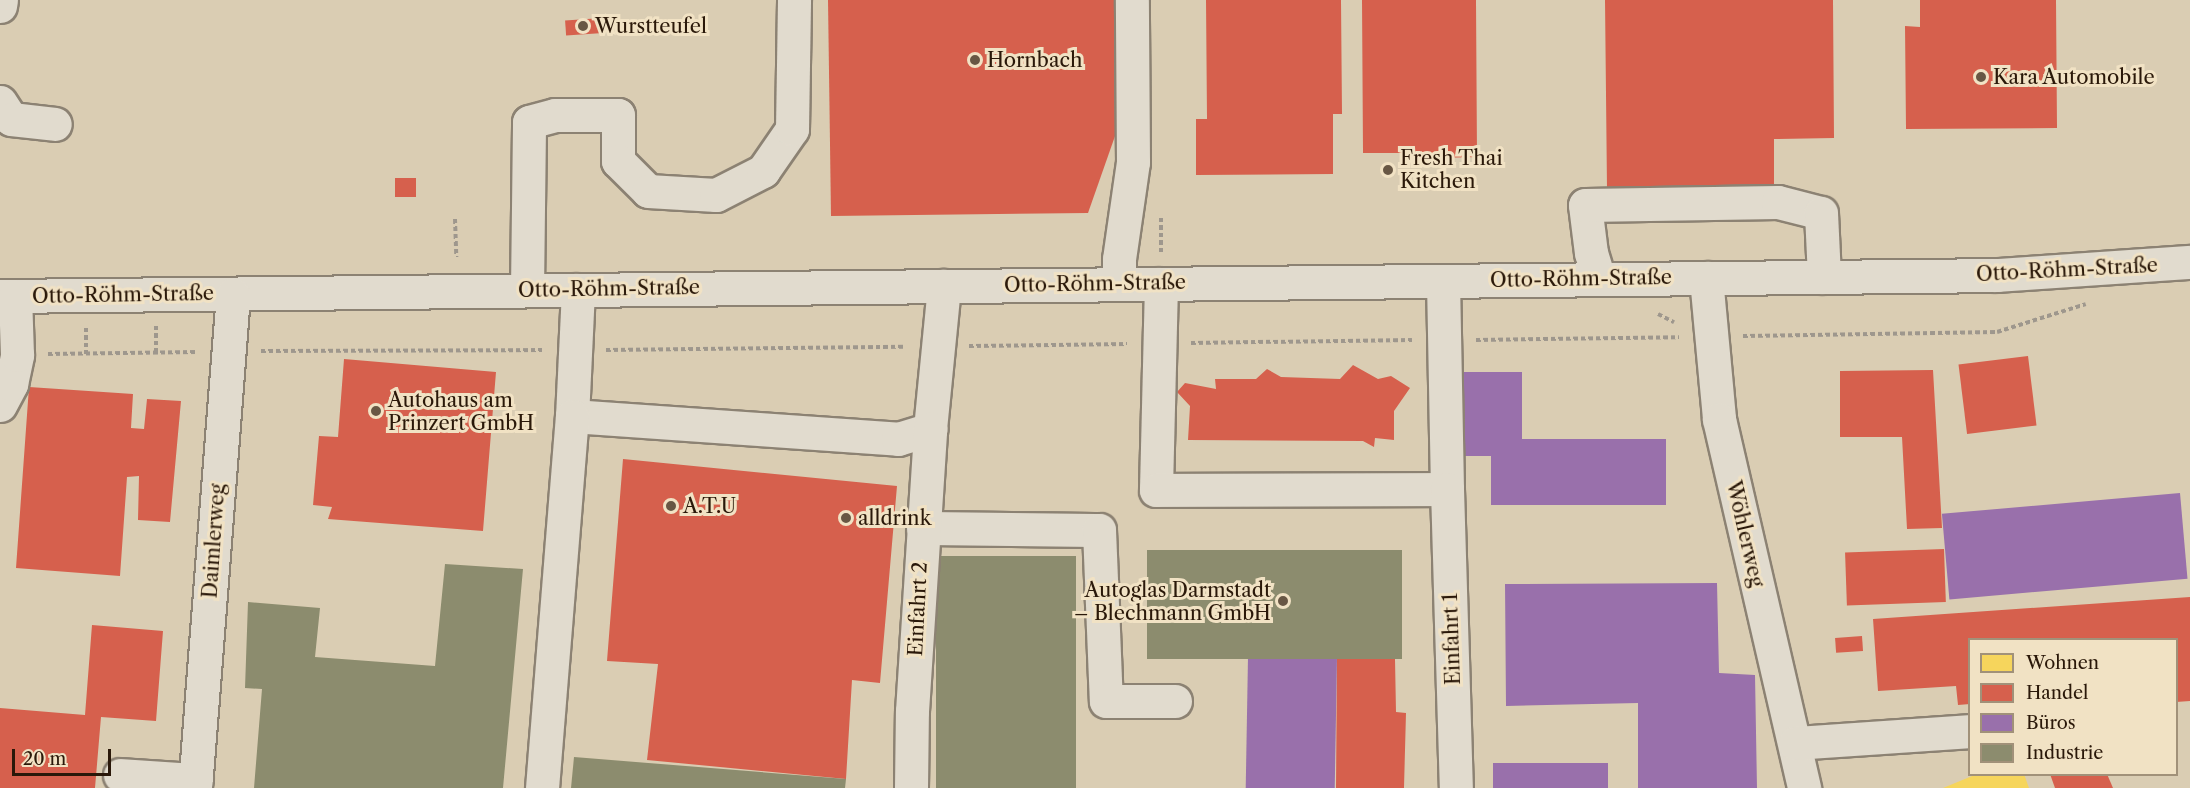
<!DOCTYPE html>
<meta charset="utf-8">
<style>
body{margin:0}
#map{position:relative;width:2190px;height:788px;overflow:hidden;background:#dacdb3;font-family:"Libre Caslon Text",serif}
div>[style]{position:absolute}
.homes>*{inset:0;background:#f6d55c}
.shops>*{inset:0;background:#d6604d;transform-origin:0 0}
.offices>*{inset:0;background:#9970ab;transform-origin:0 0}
.industry>*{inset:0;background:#8c8c6e;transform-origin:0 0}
.path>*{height:4px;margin-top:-2px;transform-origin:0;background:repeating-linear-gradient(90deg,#9e978d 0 4.5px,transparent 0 7.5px)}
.roads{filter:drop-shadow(2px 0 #8c8273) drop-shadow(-2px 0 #8c8273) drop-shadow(0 2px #8c8273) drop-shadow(0 -2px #8c8273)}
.minor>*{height:33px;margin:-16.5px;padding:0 16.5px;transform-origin:16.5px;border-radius:16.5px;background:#e1dbce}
.dots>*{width:16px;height:16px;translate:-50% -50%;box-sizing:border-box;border:3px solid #f1e2c4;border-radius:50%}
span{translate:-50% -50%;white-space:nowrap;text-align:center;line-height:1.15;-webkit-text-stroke:6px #f1e2c4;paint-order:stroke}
.poi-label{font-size:20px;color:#2a1809}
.left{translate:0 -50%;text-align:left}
.right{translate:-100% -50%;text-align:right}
.street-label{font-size:20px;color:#2a1809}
.legend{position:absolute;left:1968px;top:638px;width:210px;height:138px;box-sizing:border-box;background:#f1e2c4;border:2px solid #a19179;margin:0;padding:8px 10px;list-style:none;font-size:18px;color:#2a1809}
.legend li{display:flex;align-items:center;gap:12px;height:30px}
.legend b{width:30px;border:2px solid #a19179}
.scale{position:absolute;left:12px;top:749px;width:99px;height:27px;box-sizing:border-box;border:3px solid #2a1809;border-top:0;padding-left:8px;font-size:18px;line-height:21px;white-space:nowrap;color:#2a1809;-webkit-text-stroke:4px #f1e2c4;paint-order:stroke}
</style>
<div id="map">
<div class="homes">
<i style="clip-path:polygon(1977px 774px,2024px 774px,2029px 788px,1943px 788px)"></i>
</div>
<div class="shops">
<i style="clip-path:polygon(828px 0,1120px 0,1121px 119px,1088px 213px,831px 216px)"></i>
<i style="clip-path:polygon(1206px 0,1341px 0,1342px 114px,1333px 114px,1333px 174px,1196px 175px,1196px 119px,1207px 119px)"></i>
<i style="clip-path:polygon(1362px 0,1476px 0,1477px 157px,1435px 158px,1435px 153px,1363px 153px)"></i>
<i style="clip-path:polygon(1605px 0,1833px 0,1834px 138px,1774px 139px,1774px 187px,1607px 189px)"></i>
<i style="clip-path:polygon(1920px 0,2056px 0,2057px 128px,1906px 129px,1905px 26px,1920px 27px)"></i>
<i style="left:602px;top:18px;width:15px;height:37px;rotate:86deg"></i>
<i style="left:395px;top:178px;width:21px;height:19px"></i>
<i style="left:2028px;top:356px;width:70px;height:70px;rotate:83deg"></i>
<i style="clip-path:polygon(344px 359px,496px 372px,483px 531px,328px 519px,332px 507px,313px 505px,319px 436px,338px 437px)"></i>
<i style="clip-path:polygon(1353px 365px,1378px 379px,1391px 376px,1410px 388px,1394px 411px,1394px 440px,1375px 438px,1374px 447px,1363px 441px,1188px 440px,1190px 406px,1177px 392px,1185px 383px,1216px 389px,1215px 379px,1256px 379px,1267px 369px,1281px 377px,1340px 379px)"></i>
<i style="clip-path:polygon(1933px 370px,1942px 528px,1907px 529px,1902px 437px,1840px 437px,1840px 371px)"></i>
<i style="clip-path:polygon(29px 387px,133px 394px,131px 428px,144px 429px,147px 399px,181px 401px,170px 522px,138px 520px,139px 476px,127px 477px,120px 576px,16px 568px)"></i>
<i style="clip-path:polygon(623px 459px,897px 486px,880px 683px,852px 680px,846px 779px,647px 760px,658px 664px,607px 661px)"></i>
<i style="left:1944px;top:549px;width:53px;height:99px;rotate:88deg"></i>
<i style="clip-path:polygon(2190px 597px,2190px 701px,2176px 702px,2176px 640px,1970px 640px,1970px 704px,1958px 705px,1956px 686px,1878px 691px,1873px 619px)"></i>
<i style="clip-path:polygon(92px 625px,163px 631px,156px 721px,101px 717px,95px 788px,0 788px,0 708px,85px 715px)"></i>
<i style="left:1862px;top:636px;width:15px;height:27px;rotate:86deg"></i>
<i style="clip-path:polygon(1337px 658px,1395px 659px,1396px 712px,1406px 713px,1404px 788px,1336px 788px)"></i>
<i style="clip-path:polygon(2050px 774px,2107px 774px,2113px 788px,2055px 788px)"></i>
</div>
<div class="offices">
<i style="clip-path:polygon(1460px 372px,1522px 372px,1522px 439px,1666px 439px,1666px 505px,1491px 505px,1491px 456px,1460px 456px)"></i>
<i style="left:2180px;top:493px;width:86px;height:239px;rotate:85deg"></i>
<i style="clip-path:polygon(1717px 583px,1719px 673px,1755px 675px,1757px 788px,1638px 788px,1638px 703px,1506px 706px,1505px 584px)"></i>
<i style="left:1248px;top:657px;width:89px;height:131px;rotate:1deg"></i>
<i style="left:1493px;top:763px;width:115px;height:25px"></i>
</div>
<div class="industry">
<i style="left:1402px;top:550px;width:109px;height:255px;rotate:90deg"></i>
<i style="left:936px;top:556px;width:140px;height:232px"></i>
<i style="clip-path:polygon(445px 564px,523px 569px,503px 788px,254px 788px,262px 689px,245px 688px,248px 602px,320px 608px,315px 657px,435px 666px)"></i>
<i style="clip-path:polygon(574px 757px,846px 779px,845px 788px,571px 788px)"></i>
</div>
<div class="path">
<i style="left:1161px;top:218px;width:35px;rotate:90deg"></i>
<i style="left:455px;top:219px;width:38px;rotate:88deg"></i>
<i style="left:1658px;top:314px;width:18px;rotate:27deg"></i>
<i style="left:86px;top:328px;width:26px;rotate:90deg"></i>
<i style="left:1743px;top:336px;width:254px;rotate:-0.9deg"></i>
<i style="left:1997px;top:332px;width:93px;rotate:-17.5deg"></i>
<i style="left:1476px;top:340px;width:203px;rotate:-0.8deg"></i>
<i style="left:1191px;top:343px;width:221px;rotate:-0.8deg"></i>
<i style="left:969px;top:346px;width:158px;rotate:-0.7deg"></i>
<i style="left:606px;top:350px;width:299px;rotate:-0.6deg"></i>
<i style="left:261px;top:351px;width:281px;rotate:-0.2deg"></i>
<i style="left:156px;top:353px;width:27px;rotate:-90deg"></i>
<i style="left:48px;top:354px;width:149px;rotate:-0.8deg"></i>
</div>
<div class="roads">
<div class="minor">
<i style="left:0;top:6px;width:6px;rotate:-81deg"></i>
<i style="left:0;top:102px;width:20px;rotate:57deg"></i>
<i style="left:11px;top:119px;width:44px;rotate:6.5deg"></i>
<i style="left:1706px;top:278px;width:142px;rotate:84.7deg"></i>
<i style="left:1719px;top:419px;width:379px;rotate:77deg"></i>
<i style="left:1599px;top:279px;width:27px;rotate:-107deg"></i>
<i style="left:1591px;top:253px;width:48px;rotate:-97.1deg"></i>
<i style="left:1585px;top:205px;width:193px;rotate:-0.9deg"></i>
<i style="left:1778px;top:202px;width:44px;rotate:14.3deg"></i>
<i style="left:1821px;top:213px;width:64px;rotate:87.3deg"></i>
<i style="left:1119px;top:284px;width:25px;rotate:-90deg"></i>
<i style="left:1119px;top:259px;width:98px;rotate:-81.8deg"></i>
<i style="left:1133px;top:162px;width:162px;rotate:-90.4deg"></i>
<i style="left:1161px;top:284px;width:206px;rotate:91.4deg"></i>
<i style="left:1156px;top:490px;width:291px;rotate:-0.2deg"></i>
<i style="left:1447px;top:489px;width:208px;rotate:-91.1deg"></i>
<i style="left:527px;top:290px;width:168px;rotate:-89.3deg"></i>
<i style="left:529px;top:122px;width:27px;rotate:-15deg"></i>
<i style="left:555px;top:115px;width:63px"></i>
<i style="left:618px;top:115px;width:46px;rotate:90deg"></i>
<i style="left:618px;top:161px;width:42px;rotate:45deg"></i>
<i style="left:648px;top:191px;width:68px;rotate:3.4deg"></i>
<i style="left:716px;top:195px;width:53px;rotate:-27.1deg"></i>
<i style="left:763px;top:171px;width:51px;rotate:-55.4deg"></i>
<i style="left:792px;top:129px;width:129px;rotate:-89.1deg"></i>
<i style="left:578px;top:290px;width:126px;rotate:92.7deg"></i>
<i style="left:572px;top:416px;width:327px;rotate:4deg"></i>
<i style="left:898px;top:439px;width:34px;rotate:-17deg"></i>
<i style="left:930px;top:429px;width:144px;rotate:-84.4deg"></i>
<i style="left:0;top:296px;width:1997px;rotate:-0.6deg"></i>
<i style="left:1997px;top:275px;width:193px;rotate:-3.9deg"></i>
<i style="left:0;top:405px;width:24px;rotate:-62deg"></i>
<i style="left:11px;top:384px;width:30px;rotate:-78deg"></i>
<i style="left:17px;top:355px;width:59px;rotate:-91.9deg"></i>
<i style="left:1447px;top:489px;width:299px;rotate:88.3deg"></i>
<i style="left:923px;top:528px;width:176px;rotate:0.7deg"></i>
<i style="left:1099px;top:530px;width:171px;rotate:87.7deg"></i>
<i style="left:1106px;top:701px;width:69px"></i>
<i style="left:1795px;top:743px;width:175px;rotate:-3.9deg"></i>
<i style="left:120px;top:775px;width:76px;rotate:3.8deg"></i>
<i style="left:195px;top:788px;width:495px;rotate:-85.6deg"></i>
<i style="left:542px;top:788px;width:373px;rotate:-85.4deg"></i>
<i style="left:911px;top:788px;width:77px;rotate:-89.3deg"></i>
<i style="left:912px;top:711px;width:283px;rotate:-86.3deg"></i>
</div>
</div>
<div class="dots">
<i style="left:583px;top:26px;background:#685744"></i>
<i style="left:975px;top:60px;background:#685744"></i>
<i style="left:1981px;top:77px;background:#685744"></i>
<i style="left:1388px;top:170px;background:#685744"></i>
<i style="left:376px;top:411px;background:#685744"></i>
<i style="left:671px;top:506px;background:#685744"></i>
<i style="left:846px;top:518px;background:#685744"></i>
<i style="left:1283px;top:601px;background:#685744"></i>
</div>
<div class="poi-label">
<span class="left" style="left:595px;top:26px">Wurstteufel</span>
<span class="left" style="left:987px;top:60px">Hornbach</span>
<span class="left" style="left:1993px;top:77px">Kara Automobile</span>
<span class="left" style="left:1400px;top:170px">Fresh Thai<br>Kitchen</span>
<span class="left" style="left:388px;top:412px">Autohaus am<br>Prinzert GmbH</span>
<span class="left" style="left:683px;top:506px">A.T.U</span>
<span class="left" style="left:858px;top:518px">alldrink</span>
<span class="right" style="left:1271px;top:602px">Autoglas Darmstadt<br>– Blechmann GmbH</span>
</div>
<div class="street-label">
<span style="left:2067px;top:270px;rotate:-3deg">Otto-Röhm-Straße</span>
<span style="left:1581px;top:279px;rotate:-1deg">Otto-Röhm-Straße</span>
<span style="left:1095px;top:284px;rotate:-1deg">Otto-Röhm-Straße</span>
<span style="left:609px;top:289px;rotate:-1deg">Otto-Röhm-Straße</span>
<span style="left:123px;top:295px;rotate:-1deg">Otto-Röhm-Straße</span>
<span style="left:1745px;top:534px;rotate:77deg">Wöhlerweg</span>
<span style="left:214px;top:541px;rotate:-86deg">Daimlerweg</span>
<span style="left:918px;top:609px;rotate:-87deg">Einfahrt 2</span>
<span style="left:1452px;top:639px;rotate:-92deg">Einfahrt 1</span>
</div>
<ul class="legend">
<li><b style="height:16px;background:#f6d55c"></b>Wohnen</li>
<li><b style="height:16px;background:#d6604d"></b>Handel</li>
<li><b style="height:16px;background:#9970ab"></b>Büros</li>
<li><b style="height:16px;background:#8c8c6e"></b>Industrie</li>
</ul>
<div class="scale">20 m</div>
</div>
